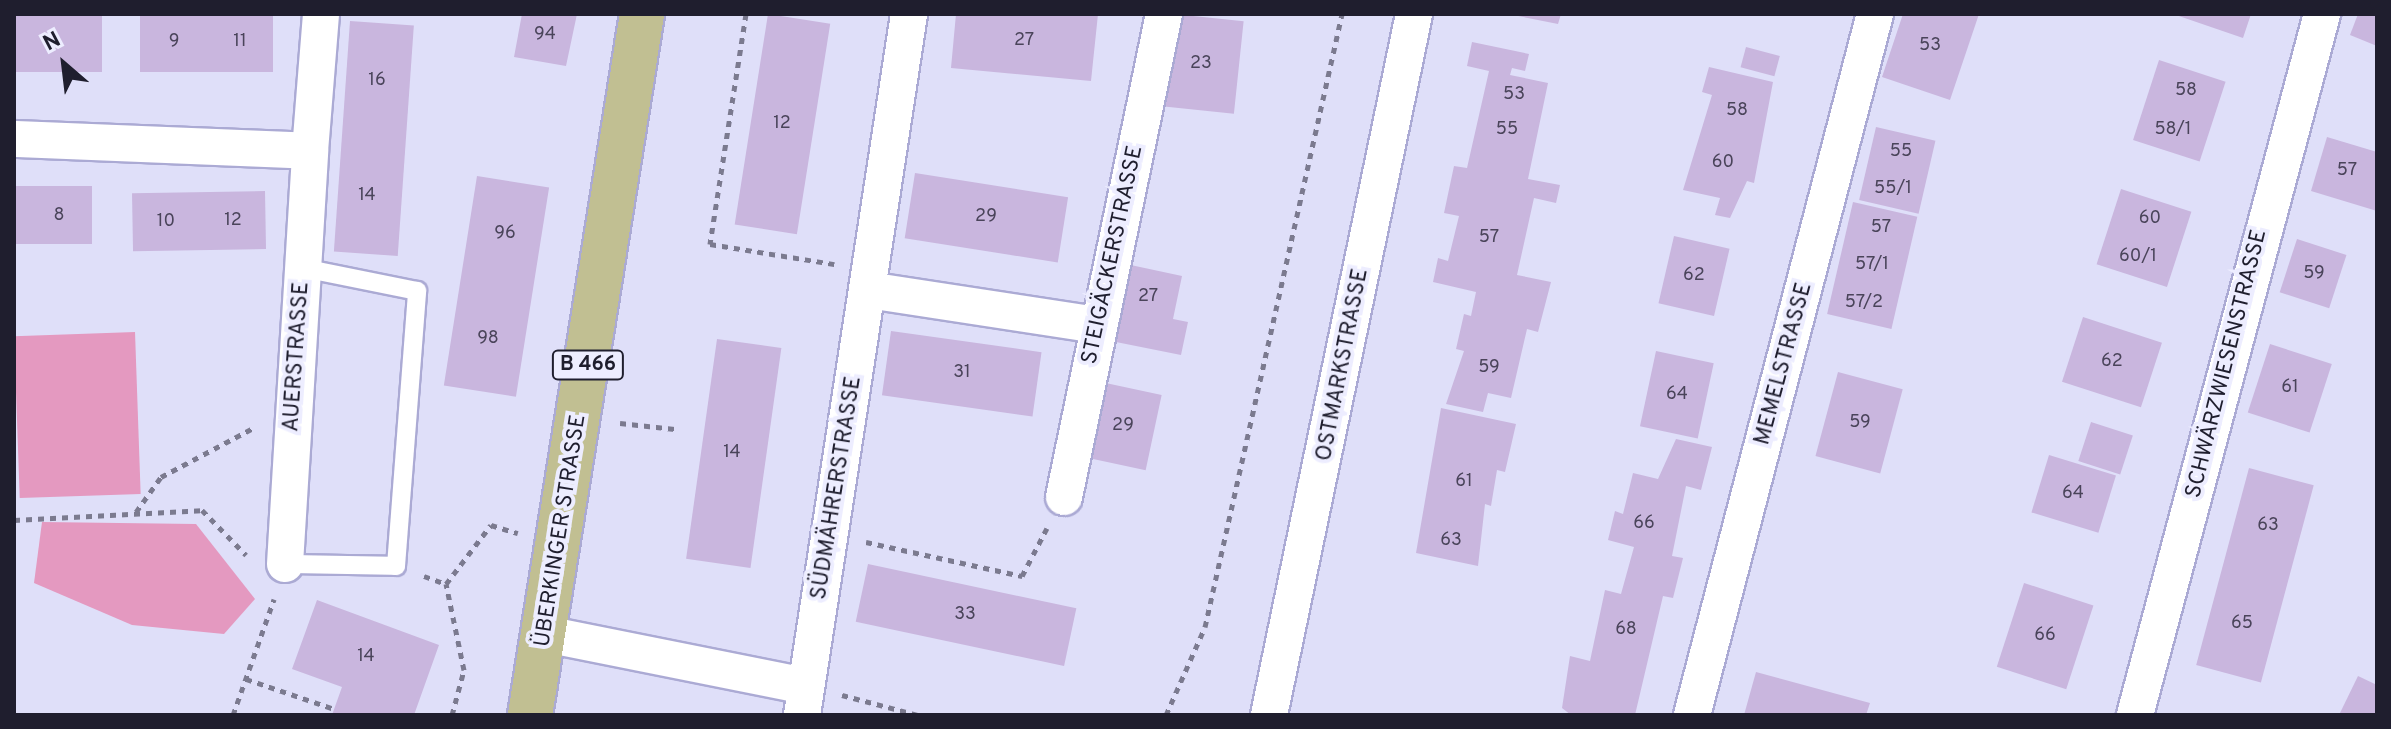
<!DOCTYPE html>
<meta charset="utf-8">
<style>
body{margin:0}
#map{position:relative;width:2391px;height:729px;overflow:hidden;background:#dfdff9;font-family:Overpass,sans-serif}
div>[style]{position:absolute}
.green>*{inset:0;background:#e499c0;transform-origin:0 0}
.building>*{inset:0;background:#c9b6de;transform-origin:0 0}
.path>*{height:5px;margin-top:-2.5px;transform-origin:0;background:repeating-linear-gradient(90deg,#7b7a8f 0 6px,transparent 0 12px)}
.roads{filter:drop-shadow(2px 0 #abaad4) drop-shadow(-2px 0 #abaad4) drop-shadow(0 2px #abaad4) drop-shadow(0 -2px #abaad4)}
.service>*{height:18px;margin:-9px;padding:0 9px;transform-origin:9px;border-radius:9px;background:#fff}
.minor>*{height:36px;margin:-18px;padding:0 18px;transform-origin:18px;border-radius:18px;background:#fff}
.primary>*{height:44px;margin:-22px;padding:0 22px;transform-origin:22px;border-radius:22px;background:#c1bf92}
span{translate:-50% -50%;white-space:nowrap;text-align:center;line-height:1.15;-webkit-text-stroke:8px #ededff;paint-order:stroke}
.number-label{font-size:18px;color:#4a445a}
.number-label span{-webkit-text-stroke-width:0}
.shield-label span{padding:2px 6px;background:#ededff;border:2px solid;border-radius:6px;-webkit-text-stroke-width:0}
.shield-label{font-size:20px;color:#1f1e2e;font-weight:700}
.street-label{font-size:22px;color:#1f1e2e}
.frame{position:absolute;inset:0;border:16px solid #1f1e2e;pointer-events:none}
.north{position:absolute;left:24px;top:24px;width:80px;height:80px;-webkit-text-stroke:6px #ededff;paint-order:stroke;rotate:332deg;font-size:22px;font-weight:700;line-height:32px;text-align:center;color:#1f1e2e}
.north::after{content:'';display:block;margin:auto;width:28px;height:36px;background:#1f1e2e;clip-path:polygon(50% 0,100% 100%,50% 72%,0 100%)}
</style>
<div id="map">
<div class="green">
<i style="left:135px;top:332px;width:162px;height:121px;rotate:88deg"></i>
<i style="clip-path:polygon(42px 522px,196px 524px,255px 599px,224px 634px,132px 625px,34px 583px)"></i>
</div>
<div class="building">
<i style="left:14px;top:14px;width:88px;height:58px"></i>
<i style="left:140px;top:14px;width:133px;height:58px"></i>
<i style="clip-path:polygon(522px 14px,577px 14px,566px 66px,514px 57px)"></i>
<i style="left:768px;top:14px;width:63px;height:213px;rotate:9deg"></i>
<i style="clip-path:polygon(956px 14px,1098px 14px,1091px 81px,951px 68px)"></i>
<i style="left:1174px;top:14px;width:70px;height:93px;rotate:6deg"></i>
<i style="clip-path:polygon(1508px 14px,1561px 14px,1558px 24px)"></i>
<i style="clip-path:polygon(1903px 14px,1979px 14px,1950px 100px,1882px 77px)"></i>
<i style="clip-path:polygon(2173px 14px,2251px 14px,2243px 38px)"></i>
<i style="clip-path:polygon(2358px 14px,2377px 14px,2377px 46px,2350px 35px)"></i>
<i style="left:350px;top:21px;width:64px;height:231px;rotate:4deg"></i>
<i style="clip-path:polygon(1472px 42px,1529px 54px,1525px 71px,1512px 68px,1510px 75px,1548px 83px,1528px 179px,1560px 185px,1556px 203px,1534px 198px,1517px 275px,1551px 282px,1538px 332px,1527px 329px,1511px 398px,1488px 393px,1483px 412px,1446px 404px,1464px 351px,1456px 349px,1464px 314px,1471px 316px,1476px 292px,1433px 282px,1438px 258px,1448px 261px,1459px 216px,1444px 213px,1454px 166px,1467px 168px,1489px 71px,1467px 66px)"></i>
<i style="left:1746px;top:47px;width:35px;height:21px;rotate:15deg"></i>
<i style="left:2159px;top:60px;width:70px;height:84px;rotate:18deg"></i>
<i style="clip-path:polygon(1709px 67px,1773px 82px,1754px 183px,1747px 181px,1730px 218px,1715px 215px,1720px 198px,1683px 190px,1712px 95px,1702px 92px)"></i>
<i style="left:1876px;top:127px;width:61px;height:75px;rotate:13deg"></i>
<i style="clip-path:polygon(2327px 137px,2377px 152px,2377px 211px,2311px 191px)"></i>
<i style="left:915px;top:173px;width:155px;height:66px;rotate:9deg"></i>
<i style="left:477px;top:176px;width:73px;height:212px;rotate:9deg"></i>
<i style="left:92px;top:186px;width:58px;height:78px;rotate:90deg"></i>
<i style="left:2121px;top:189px;width:74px;height:79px;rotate:18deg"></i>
<i style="left:265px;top:191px;width:58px;height:133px;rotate:89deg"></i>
<i style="left:1853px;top:202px;width:66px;height:115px;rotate:13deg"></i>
<i style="left:1674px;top:236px;width:57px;height:69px;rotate:13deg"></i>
<i style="left:2297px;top:239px;width:52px;height:56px;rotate:18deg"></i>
<i style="clip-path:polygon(1126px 264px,1182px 276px,1173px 319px,1188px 322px,1181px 355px,1111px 341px)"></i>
<i style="left:2083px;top:317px;width:83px;height:68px;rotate:18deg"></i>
<i style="left:891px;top:331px;width:152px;height:65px;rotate:8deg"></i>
<i style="left:717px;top:339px;width:65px;height:222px;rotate:8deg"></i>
<i style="left:2270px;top:344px;width:65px;height:72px;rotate:18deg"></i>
<i style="left:1656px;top:351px;width:59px;height:77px;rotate:12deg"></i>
<i style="left:1838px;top:372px;width:67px;height:87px;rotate:15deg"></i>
<i style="left:1101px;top:382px;width:62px;height:77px;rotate:12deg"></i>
<i style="clip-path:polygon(1441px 408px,1516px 424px,1505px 472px,1497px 470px,1491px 506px,1485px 504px,1478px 566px,1416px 553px)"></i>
<i style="left:2091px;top:422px;width:44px;height:41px;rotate:18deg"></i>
<i style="clip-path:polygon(1676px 439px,1712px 447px,1701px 490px,1686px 486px,1672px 556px,1683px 558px,1673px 598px,1663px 596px,1635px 715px,1571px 715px,1562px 708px,1570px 656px,1590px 661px,1605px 590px,1621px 594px,1634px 547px,1608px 540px,1615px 511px,1623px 514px,1633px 473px,1658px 479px)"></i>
<i style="left:2049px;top:455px;width:70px;height:60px;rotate:17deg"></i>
<i style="left:2249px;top:468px;width:67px;height:204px;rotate:15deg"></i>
<i style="left:868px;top:564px;width:213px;height:59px;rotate:12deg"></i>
<i style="left:2024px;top:583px;width:73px;height:88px;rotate:18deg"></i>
<i style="clip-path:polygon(317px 600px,439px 645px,414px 715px,332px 715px,342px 687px,292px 669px)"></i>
<i style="clip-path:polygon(1756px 672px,1870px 703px,1866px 715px,1744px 715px)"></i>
<i style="clip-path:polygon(2358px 676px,2377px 685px,2377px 715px,2339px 715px)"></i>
</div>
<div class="path">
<i style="left:746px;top:14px;width:233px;rotate:98.9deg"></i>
<i style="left:710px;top:244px;width:126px;rotate:9.2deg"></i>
<i style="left:620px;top:423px;width:55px;rotate:6.2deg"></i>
<i style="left:136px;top:512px;width:43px;rotate:-54.5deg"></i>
<i style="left:161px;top:477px;width:106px;rotate:-28deg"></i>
<i style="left:14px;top:520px;width:188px;rotate:-3deg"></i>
<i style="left:202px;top:510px;width:63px;rotate:45.6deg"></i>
<i style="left:866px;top:542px;width:160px;rotate:12.3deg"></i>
<i style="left:1022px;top:576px;width:54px;rotate:-62.5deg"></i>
<i style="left:424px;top:576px;width:23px;rotate:20deg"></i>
<i style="left:246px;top:679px;width:93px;rotate:18.8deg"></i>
<i style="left:842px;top:695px;width:79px;rotate:14.7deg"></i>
<i style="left:233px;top:715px;width:123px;rotate:-70.5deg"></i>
<i style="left:452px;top:715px;width:47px;rotate:-75.1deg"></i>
<i style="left:464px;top:670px;width:88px;rotate:-101.8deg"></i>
<i style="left:446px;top:584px;width:74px;rotate:-52.7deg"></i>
<i style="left:491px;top:525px;width:28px;rotate:17deg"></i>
<i style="left:1166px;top:715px;width:96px;rotate:-66.1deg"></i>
<i style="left:1205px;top:627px;width:628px;rotate:-77.4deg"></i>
</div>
<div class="roads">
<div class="service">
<i style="left:285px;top:564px;width:111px;rotate:1deg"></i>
<i style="left:396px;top:566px;width:276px;rotate:-85.6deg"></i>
<i style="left:417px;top:291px;width:116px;rotate:-168.6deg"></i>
</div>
<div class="minor">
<i style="left:14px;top:139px;width:296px;rotate:2.3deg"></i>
<i style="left:310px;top:151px;width:137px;rotate:-85.4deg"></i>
<i style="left:868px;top:290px;width:232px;rotate:8.7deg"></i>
<i style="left:1064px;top:497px;width:493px;rotate:-78.3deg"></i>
<i style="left:285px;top:564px;width:414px;rotate:-86.5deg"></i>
<i style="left:545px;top:634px;width:266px;rotate:11.3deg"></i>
<i style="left:802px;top:715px;width:709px;rotate:-81.32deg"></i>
<i style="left:1269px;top:715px;width:716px;rotate:-78.31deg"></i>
<i style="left:1692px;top:715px;width:724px;rotate:-75.37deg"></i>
<i style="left:2135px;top:715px;width:726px;rotate:-75.06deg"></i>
</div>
<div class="primary">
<i style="left:530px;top:715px;width:710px;rotate:-80.92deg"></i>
</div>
</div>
<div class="number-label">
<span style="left:545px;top:35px">94</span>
<span style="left:1024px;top:41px">27</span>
<span style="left:174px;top:42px">9</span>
<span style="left:240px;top:42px">11</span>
<span style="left:1930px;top:46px">53</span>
<span style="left:1201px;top:64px">23</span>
<span style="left:377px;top:81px">16</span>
<span style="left:2186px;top:91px">58</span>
<span style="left:1514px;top:95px">53</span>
<span style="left:1737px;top:111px">58</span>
<span style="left:782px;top:124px">12</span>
<span style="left:1507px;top:130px">55</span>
<span style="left:2173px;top:130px">58/1</span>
<span style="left:1901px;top:152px">55</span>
<span style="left:1723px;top:163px">60</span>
<span style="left:2347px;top:171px">57</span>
<span style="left:1893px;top:189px">55/1</span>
<span style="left:367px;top:196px">14</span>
<span style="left:59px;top:216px">8</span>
<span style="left:986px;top:217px">29</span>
<span style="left:2150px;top:219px">60</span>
<span style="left:233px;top:221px">12</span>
<span style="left:166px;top:222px">10</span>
<span style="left:1881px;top:228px">57</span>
<span style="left:505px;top:234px">96</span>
<span style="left:1489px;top:238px">57</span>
<span style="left:2138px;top:257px">60/1</span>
<span style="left:1872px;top:265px">57/1</span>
<span style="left:2314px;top:274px">59</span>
<span style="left:1694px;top:276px">62</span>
<span style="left:1148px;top:297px">27</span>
<span style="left:1864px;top:303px">57/2</span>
<span style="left:488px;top:339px">98</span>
<span style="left:2112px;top:362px">62</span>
<span style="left:1489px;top:368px">59</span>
<span style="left:962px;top:373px">31</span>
<span style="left:2290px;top:388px">61</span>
<span style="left:1677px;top:395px">64</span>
<span style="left:1860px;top:423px">59</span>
<span style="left:1123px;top:426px">29</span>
<span style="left:732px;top:453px">14</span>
<span style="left:1464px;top:482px">61</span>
<span style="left:2073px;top:494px">64</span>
<span style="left:1644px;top:524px">66</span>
<span style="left:2268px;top:526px">63</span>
<span style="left:1451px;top:541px">63</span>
<span style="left:965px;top:615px">33</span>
<span style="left:2242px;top:624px">65</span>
<span style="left:1626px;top:630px">68</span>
<span style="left:2045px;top:636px">66</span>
<span style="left:366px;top:657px">14</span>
</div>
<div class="shield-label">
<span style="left:588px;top:365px">B 466</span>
</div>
<div class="street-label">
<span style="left:1113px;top:255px;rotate:-78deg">STEIGÄCKERSTRASSE</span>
<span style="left:297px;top:357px;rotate:-86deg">AUERSTRASSE</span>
<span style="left:1784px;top:364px;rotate:-75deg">MEMELSTRASSE</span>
<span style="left:2227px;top:364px;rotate:-76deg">SCHWÄRZWIESENSTRASSE</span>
<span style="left:1343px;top:365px;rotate:-79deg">OSTMARKSTRASSE</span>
<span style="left:837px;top:488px;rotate:-81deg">SÜDMÄHRERSTRASSE</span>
<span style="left:561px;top:531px;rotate:-81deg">ÜBERKINGER STRASSE</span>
</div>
<div class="frame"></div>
<div class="north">N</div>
</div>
